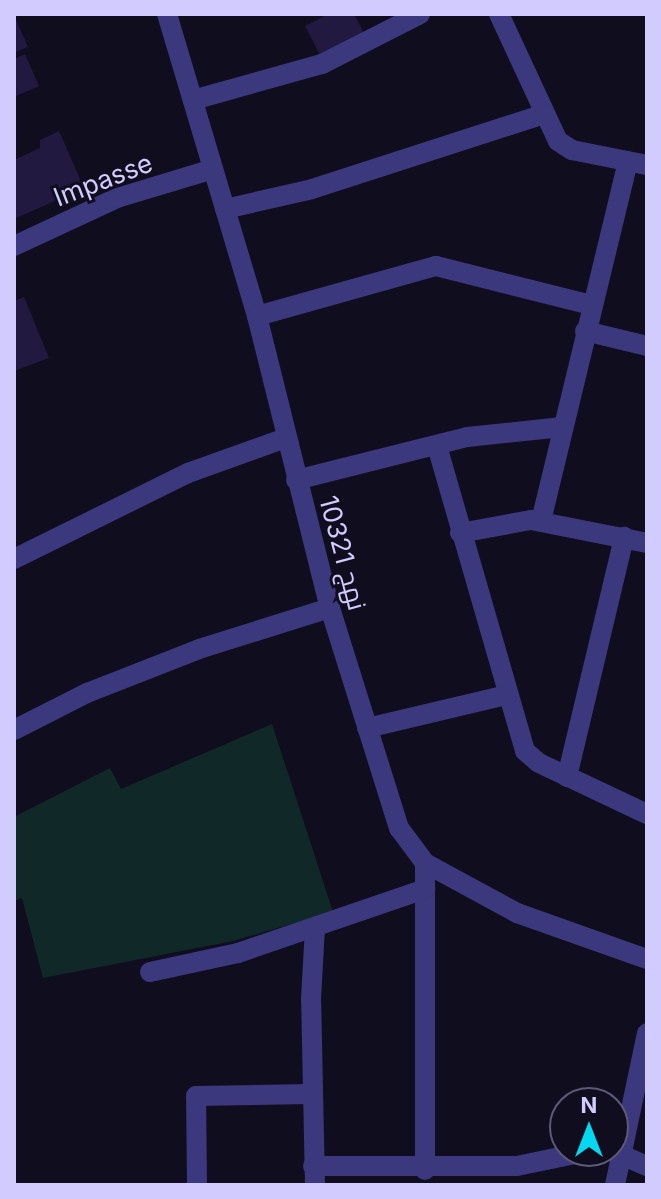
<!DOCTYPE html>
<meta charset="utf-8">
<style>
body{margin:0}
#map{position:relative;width:661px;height:1199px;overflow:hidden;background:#100d1f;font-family:Inter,Cairo,sans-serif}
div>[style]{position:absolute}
.green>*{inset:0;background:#102928}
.building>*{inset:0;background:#211940}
.street>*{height:20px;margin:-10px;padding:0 10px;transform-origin:10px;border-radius:10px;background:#3b387d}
span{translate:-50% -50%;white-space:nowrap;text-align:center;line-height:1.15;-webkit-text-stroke:6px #100d1f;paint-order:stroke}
.street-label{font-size:26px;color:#d2ccfe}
.frame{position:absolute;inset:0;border:16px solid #d2ccfe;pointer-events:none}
.north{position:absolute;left:549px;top:1087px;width:80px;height:80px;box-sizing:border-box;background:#100d1f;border:2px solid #5e5978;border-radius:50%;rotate:0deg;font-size:22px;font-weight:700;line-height:32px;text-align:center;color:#d2ccfe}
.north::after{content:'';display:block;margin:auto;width:28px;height:36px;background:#04d9f2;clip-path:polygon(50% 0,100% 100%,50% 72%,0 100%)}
</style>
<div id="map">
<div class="green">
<i style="clip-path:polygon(272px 724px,333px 912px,233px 941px,43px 978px,22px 898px,14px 901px,14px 817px,110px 768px,121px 789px)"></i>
</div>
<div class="building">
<i style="clip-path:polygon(328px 14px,354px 14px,364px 33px,320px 55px,305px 26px)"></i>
<i style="clip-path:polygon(14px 15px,28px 47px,14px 53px)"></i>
<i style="clip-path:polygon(25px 54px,39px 86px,14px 97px,14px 59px)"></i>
<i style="clip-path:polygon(59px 131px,84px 188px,14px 219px,14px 160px,40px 148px,40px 140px)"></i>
<i style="clip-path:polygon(24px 297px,49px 358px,14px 371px,14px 301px)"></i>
</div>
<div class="street">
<i style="left:167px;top:14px;width:315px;rotate:73.4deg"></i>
<i style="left:257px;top:316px;width:301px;rotate:76deg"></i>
<i style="left:330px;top:608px;width:231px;rotate:72.6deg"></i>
<i style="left:399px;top:828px;width:44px;rotate:53.4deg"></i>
<i style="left:425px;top:863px;width:105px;rotate:28.5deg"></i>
<i style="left:517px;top:913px;width:138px;rotate:19.5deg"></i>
<i style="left:499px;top:14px;width:140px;rotate:65.1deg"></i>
<i style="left:558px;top:141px;width:17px;rotate:33deg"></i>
<i style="left:572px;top:150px;width:76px;rotate:11.3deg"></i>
<i style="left:193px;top:100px;width:134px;rotate:-15.6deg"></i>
<i style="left:322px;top:64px;width:110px;rotate:-27deg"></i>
<i style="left:225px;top:209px;width:89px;rotate:-12.9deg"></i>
<i style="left:312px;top:189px;width:244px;rotate:-17.9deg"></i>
<i style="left:14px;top:246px;width:114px;rotate:-25deg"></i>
<i style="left:117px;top:198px;width:100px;rotate:-16.8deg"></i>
<i style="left:257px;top:316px;width:186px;rotate:-15.6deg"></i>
<i style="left:436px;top:266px;width:160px;rotate:14.1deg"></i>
<i style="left:585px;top:331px;width:64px;rotate:13.6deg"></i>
<i style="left:437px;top:446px;width:317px;rotate:73.9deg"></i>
<i style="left:525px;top:751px;width:18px;rotate:41deg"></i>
<i style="left:539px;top:763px;width:119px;rotate:25.3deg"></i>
<i style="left:296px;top:480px;width:176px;rotate:-14.1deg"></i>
<i style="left:467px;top:437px;width:96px;rotate:-6deg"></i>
<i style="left:541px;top:521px;width:369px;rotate:-76.4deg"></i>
<i style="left:460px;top:533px;width:72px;rotate:-10.4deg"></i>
<i style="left:531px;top:520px;width:118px;rotate:11.2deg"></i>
<i style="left:14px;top:559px;width:194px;rotate:-26.3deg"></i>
<i style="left:188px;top:473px;width:104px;rotate:-19.7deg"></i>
<i style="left:367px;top:728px;width:144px;rotate:-13.3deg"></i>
<i style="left:14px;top:730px;width:82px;rotate:-26.9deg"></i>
<i style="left:87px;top:693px;width:120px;rotate:-21.4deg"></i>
<i style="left:199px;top:649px;width:137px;rotate:-17.4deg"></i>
<i style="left:567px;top:777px;width:247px;rotate:-76.6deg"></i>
<i style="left:425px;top:889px;width:281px;rotate:90deg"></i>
<i style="left:150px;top:972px;width:90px;rotate:-12.2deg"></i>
<i style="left:238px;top:953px;width:198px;rotate:-18.9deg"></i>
<i style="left:425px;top:889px;width:26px;rotate:-90deg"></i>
<i style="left:613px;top:1151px;width:37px;rotate:24deg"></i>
<i style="left:313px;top:1166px;width:204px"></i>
<i style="left:517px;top:1166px;width:74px;rotate:-11.8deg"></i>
<i style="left:197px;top:1185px;width:89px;rotate:-90.6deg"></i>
<i style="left:196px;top:1096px;width:116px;rotate:-1deg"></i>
<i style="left:315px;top:1185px;width:186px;rotate:-91.2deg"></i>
<i style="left:311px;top:999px;width:72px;rotate:-86.8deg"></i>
<i style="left:615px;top:1185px;width:155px;rotate:-78.1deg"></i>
</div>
<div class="street-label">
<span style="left:103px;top:180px;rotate:-21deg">Impasse</span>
<span style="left:343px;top:553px;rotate:75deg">نهج 10321</span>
</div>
<div class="frame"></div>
<div class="north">N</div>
</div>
